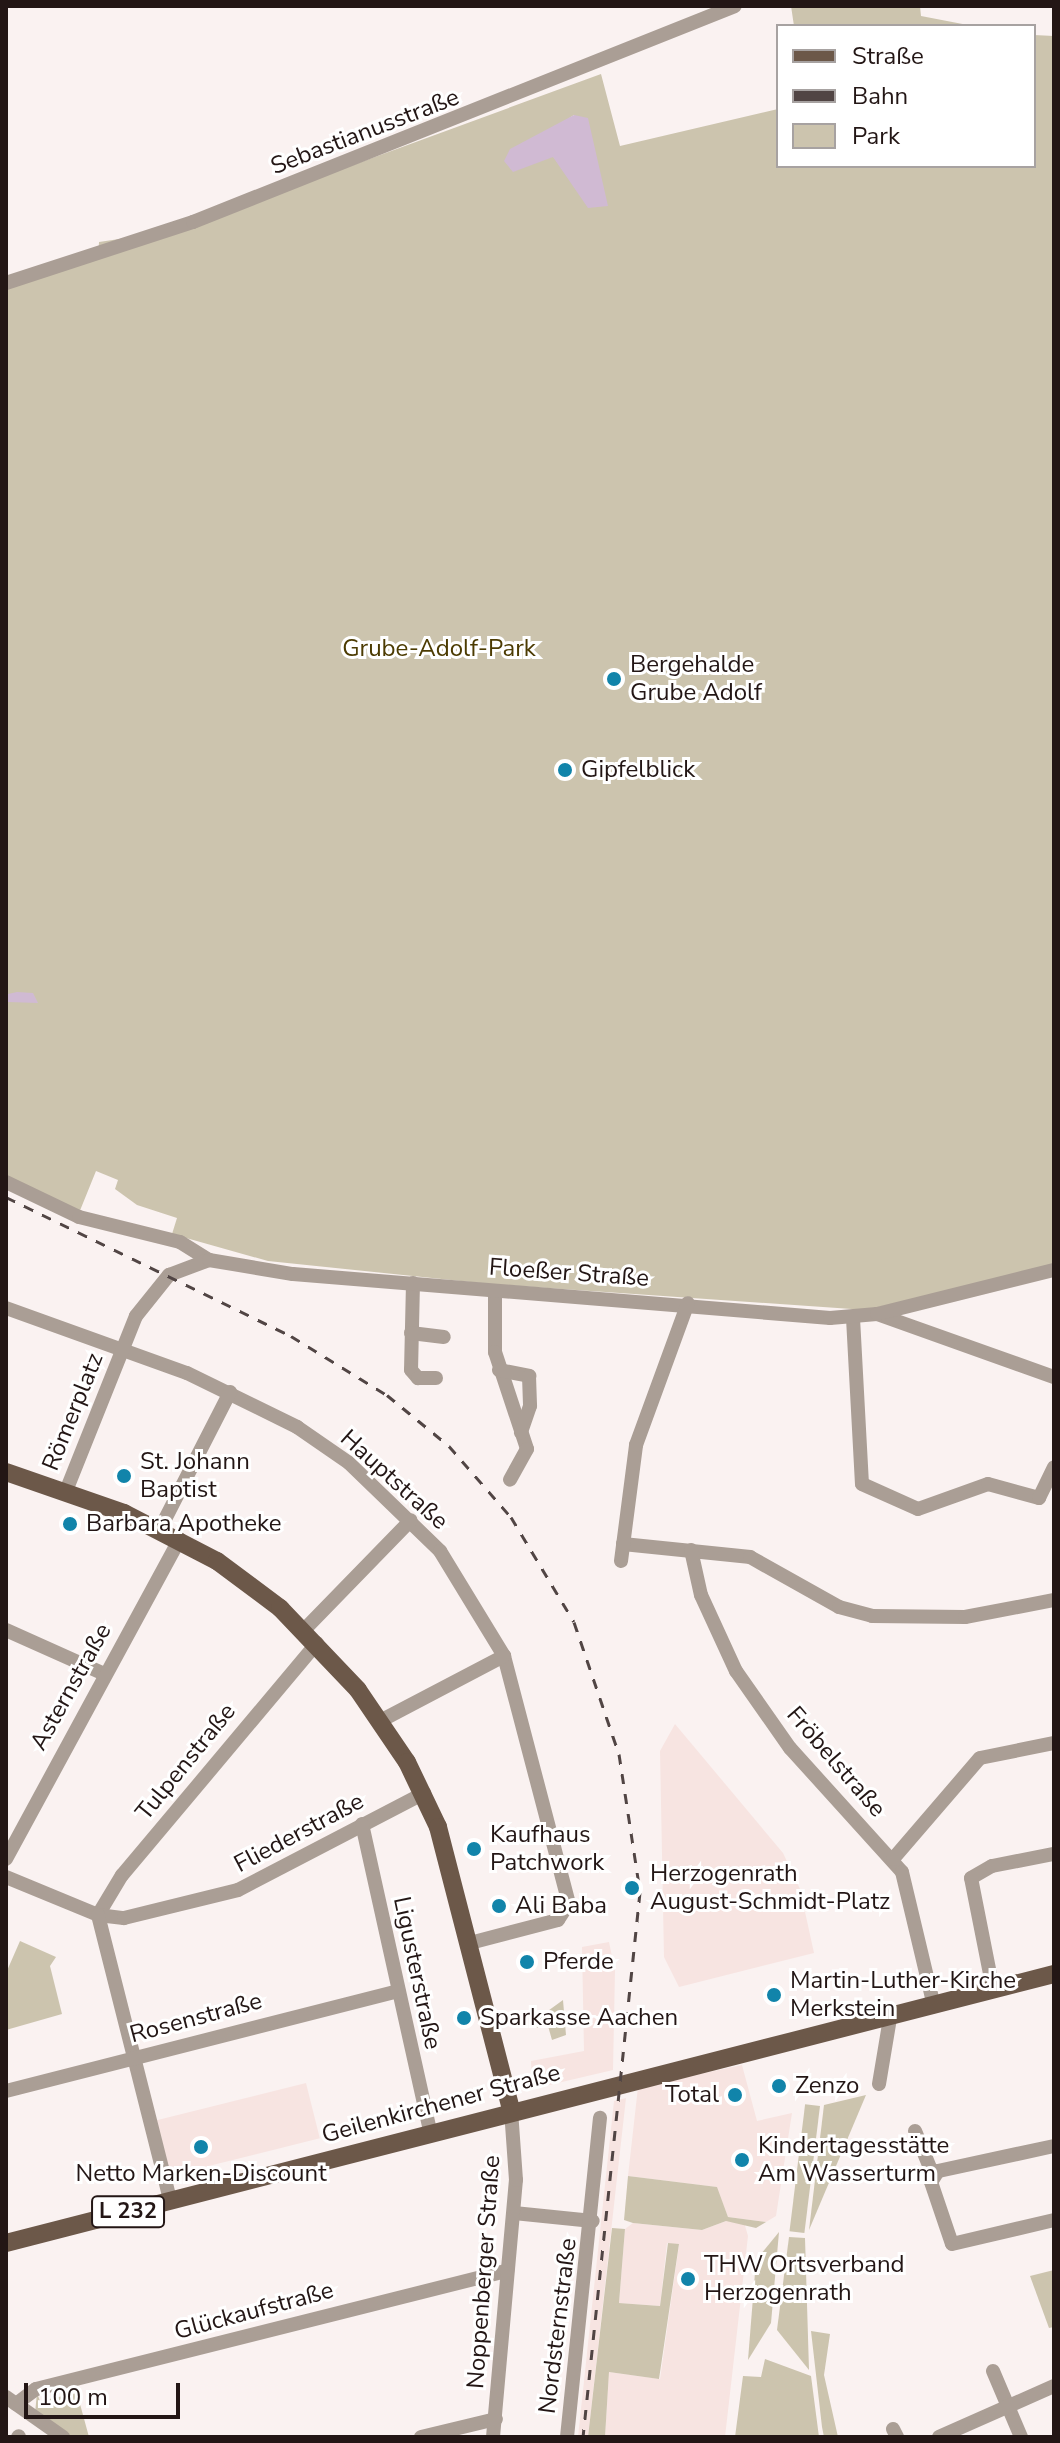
<!DOCTYPE html>
<meta charset="utf-8">
<style>
body{margin:0}
#map{position:relative;width:1060px;height:2443px;overflow:hidden;background:#faf2f1;font-family:"Nunito Sans",sans-serif}
div>[style]{position:absolute}
.built>*{inset:0;background:#f7e4e1;transform-origin:0 0}
.green>*{inset:0;background:#ccc4ae;transform-origin:0 0}
.water>*{inset:0;background:#d0bad3}
.minor>*{height:14px;margin:-7px;padding:0 7px;transform-origin:7px;border-radius:7px;background:#aa9e95}
.major>*{height:18px;margin:-9px;padding:0 9px;transform-origin:9px;border-radius:9px;background:#6c5849}
.rail>*{height:3px;margin-top:-1.5px;transform-origin:0;background:repeating-linear-gradient(90deg,#514544 0 10px,transparent 0 20px)}
.dots>*{width:22px;height:22px;translate:-50% -50%;box-sizing:border-box;border:4px solid #fff;border-radius:50%}
span{translate:-50% -50%;white-space:nowrap;text-align:center;line-height:1.15;-webkit-text-stroke:6px #fff;paint-order:stroke}
.shield-label span{padding:2px 6px;background:#fff;border:2px solid;border-radius:6px;-webkit-text-stroke-width:0}
.shield-label{font-size:22px;color:#231615;font-weight:700}
.street-label{font-size:24px;color:#231615}
.park-label{font-size:24px;color:#4c3b02}
.poi-label{font-size:24px;color:#231615}
.left{translate:0 -50%;text-align:left}
.right{translate:-100% -50%;text-align:right}
.frame{position:absolute;inset:0;border:8px solid #231615;pointer-events:none}
.legend{position:absolute;left:776px;top:24px;width:260px;height:144px;box-sizing:border-box;background:#fff;border:2px solid #a7a2a1;margin:0;padding:10px 14px;list-style:none;font-size:24px;color:#231615}
.legend li{display:flex;align-items:center;gap:16px;height:40px}
.legend b{width:40px;border:2px solid #a7a2a1}
.scale{position:absolute;left:24px;top:2383px;width:156px;height:36px;box-sizing:border-box;border:4px solid #231615;border-top:0;padding-left:10px;font-size:24px;line-height:28px;white-space:nowrap;color:#231615;-webkit-text-stroke:6px #fff;paint-order:stroke}
</style>
<div id="map">
<div class="built">
<i style="clip-path:polygon(675px 1724px,783px 1853px,800px 1889px,814px 1953px,679px 1987px,664px 1957px,660px 1751px)"></i>
<i style="clip-path:polygon(609px 1942px,615px 1971px,613px 2070px,532px 2089px,531px 2061px,584px 2051px,582px 1947px)"></i>
<i style="clip-path:polygon(742px 2065px,757px 2121px,792px 2113px,776px 2216px,766px 2222px,728px 2217px,716px 2187px,628px 2176px,638px 2087px)"></i>
<i style="left:306px;top:2083px;width:57px;height:156px;rotate:76deg"></i>
<i style="clip-path:polygon(626px 2098px,588px 2437px,578px 2437px,614px 2101px)"></i>
<i style="clip-path:polygon(726px 2221px,744px 2222px,748px 2236px,725px 2437px,605px 2437px,609px 2372px,660px 2379px,679px 2245px,667px 2243px,660px 2306px,619px 2303px,625px 2229px,633px 2223px,702px 2230px)"></i>
</div>
<div class="green">
<i style="clip-path:polygon(791px 6px,920px 6px,921px 16px,973px 26px,794px 26px)"></i>
<i style="clip-path:polygon(evenodd,1034px 35px,1054px 36px,1054px 1266px,866px 1310px,490px 1284px,268px 1261px,172px 1234px,177px 1218px,137px 1205px,115px 1189px,118px 1180px,96px 1171px,79px 1213px,6px 1179px,6px 287px,98px 259px,99px 242px,173px 231px,601px 74px,620px 146px,778px 109px,778px 166px,1034px 166px,1034px 35px,574px 115px,587px 204px,553px 156px,547px 133px,574px 115px)"></i>
<i style="clip-path:polygon(20px 1941px,56px 1957px,50px 1966px,62px 2014px,6px 2030px,6px 1973px)"></i>
<i style="clip-path:polygon(563px 2000px,566px 2035px,552px 2040px,548px 2026px,536px 2028px,534px 2021px)"></i>
<i style="clip-path:polygon(866px 2095px,809px 2230px,824px 2105px)"></i>
<i style="left:820px;top:2106px;width:128px;height:15px;rotate:97deg"></i>
<i style="clip-path:polygon(628px 2176px,717px 2187px,728px 2217px,766px 2222px,756px 2228px,726px 2221px,702px 2230px,633px 2223px,624px 2220px)"></i>
<i style="clip-path:polygon(612px 2228px,625px 2229px,619px 2303px,660px 2306px,668px 2243px,679px 2244px,659px 2379px,609px 2372px,605px 2437px,588px 2437px)"></i>
<i style="clip-path:polygon(779px 2232px,771px 2323px,748px 2360px,756px 2260px)"></i>
<i style="clip-path:polygon(789px 2237px,805px 2238px,809px 2370px,777px 2330px)"></i>
<i style="clip-path:polygon(1054px 2270px,1054px 2327px,1049px 2328px,1030px 2276px)"></i>
<i style="clip-path:polygon(811px 2331px,830px 2334px,824px 2375px,838px 2437px,824px 2437px,822px 2427px)"></i>
<i style="clip-path:polygon(765px 2359px,811px 2376px,819px 2437px,735px 2437px,743px 2376px,761px 2377px)"></i>
<i style="clip-path:polygon(37px 2393px,40px 2401px,77px 2393px,89px 2437px,69px 2437px,35px 2413px)"></i>
</div>
<div class="water">
<i style="clip-path:polygon(574px 115px,588px 118px,608px 206px,588px 208px,553px 157px,513px 172px,504px 161px,510px 149px)"></i>
<i style="clip-path:polygon(17px 992px,33px 993px,38px 1003px,8px 1002px,8px 994px)"></i>
</div>
<div class="minor">
<i style="left:6px;top:283px;width:197px;rotate:-18.1deg"></i>
<i style="left:193px;top:222px;width:583px;rotate:-21.73deg"></i>
<i style="left:6px;top:1182px;width:81px;rotate:25.6deg"></i>
<i style="left:79px;top:1217px;width:104px;rotate:13.9deg"></i>
<i style="left:180px;top:1242px;width:34px;rotate:32deg"></i>
<i style="left:413px;top:1283px;width:87px;rotate:91.3deg"></i>
<i style="left:411px;top:1370px;width:11px;rotate:49deg"></i>
<i style="left:418px;top:1378px;width:18px"></i>
<i style="left:495px;top:1291px;width:61px;rotate:90deg"></i>
<i style="left:495px;top:1352px;width:102px;rotate:71.7deg"></i>
<i style="left:527px;top:1449px;width:35px;rotate:119deg"></i>
<i style="left:6px;top:1308px;width:192px;rotate:19.8deg"></i>
<i style="left:187px;top:1373px;width:123px;rotate:26.1deg"></i>
<i style="left:297px;top:1427px;width:63px;rotate:34.7deg"></i>
<i style="left:349px;top:1463px;width:127px;rotate:44deg"></i>
<i style="left:440px;top:1551px;width:123px;rotate:58.6deg"></i>
<i style="left:504px;top:1656px;width:255px;rotate:75.3deg"></i>
<i style="left:569px;top:1903px;width:20px;rotate:123deg"></i>
<i style="left:558px;top:1920px;width:91px;rotate:165.4deg"></i>
<i style="left:877px;top:1314px;width:188px;rotate:19.6deg"></i>
<i style="left:853px;top:1318px;width:166px;rotate:86.9deg"></i>
<i style="left:862px;top:1484px;width:61px;rotate:24.1deg"></i>
<i style="left:918px;top:1509px;width:74px;rotate:-19.7deg"></i>
<i style="left:988px;top:1484px;width:53px;rotate:15.4deg"></i>
<i style="left:1039px;top:1498px;width:34px;rotate:-64deg"></i>
<i style="left:411px;top:1333px;width:33px;rotate:7deg"></i>
<i style="left:499px;top:1370px;width:31px;rotate:11deg"></i>
<i style="left:529px;top:1376px;width:30px;rotate:88deg"></i>
<i style="left:530px;top:1406px;width:28px;rotate:109deg"></i>
<i style="left:66px;top:1491px;width:188px;rotate:-68.2deg"></i>
<i style="left:136px;top:1316px;width:53px;rotate:-51.2deg"></i>
<i style="left:169px;top:1275px;width:43px;rotate:-20.6deg"></i>
<i style="left:209px;top:1260px;width:85px;rotate:9.5deg"></i>
<i style="left:293px;top:1274px;width:539px;rotate:4.68deg"></i>
<i style="left:830px;top:1318px;width:47px;rotate:-4.9deg"></i>
<i style="left:877px;top:1314px;width:182px;rotate:-14deg"></i>
<i style="left:160px;top:1529px;width:154px;rotate:-62.9deg"></i>
<i style="left:623px;top:1544px;width:128px;rotate:5.8deg"></i>
<i style="left:750px;top:1557px;width:102px;rotate:29.3deg"></i>
<i style="left:839px;top:1607px;width:34px;rotate:15deg"></i>
<i style="left:872px;top:1616px;width:93px;rotate:0.6deg"></i>
<i style="left:965px;top:1617px;width:91px;rotate:-10.8deg"></i>
<i style="left:691px;top:1550px;width:46px;rotate:77.5deg"></i>
<i style="left:701px;top:1595px;width:84px;rotate:65.3deg"></i>
<i style="left:736px;top:1671px;width:94px;rotate:55deg"></i>
<i style="left:790px;top:1748px;width:167px;rotate:47.9deg"></i>
<i style="left:902px;top:1872px;width:138px;rotate:76.6deg"></i>
<i style="left:621px;top:1561px;width:117px;rotate:-82.6deg"></i>
<i style="left:636px;top:1445px;width:151px;rotate:-69.9deg"></i>
<i style="left:6px;top:1630px;width:105px;rotate:24.1deg"></i>
<i style="left:304px;top:1630px;width:153px;rotate:-45.8deg"></i>
<i style="left:317px;top:1643px;width:303px;rotate:130deg"></i>
<i style="left:122px;top:1875px;width:47px;rotate:121deg"></i>
<i style="left:98px;top:1915px;width:26px;rotate:7deg"></i>
<i style="left:124px;top:1918px;width:117px;rotate:-13.8deg"></i>
<i style="left:238px;top:1890px;width:210px;rotate:-27.5deg"></i>
<i style="left:382px;top:1720px;width:138px;rotate:-27.7deg"></i>
<i style="left:362px;top:1824px;width:313px;rotate:77.5deg"></i>
<i style="left:6px;top:1859px;width:364px;rotate:-61.5deg"></i>
<i style="left:893px;top:1859px;width:133px;rotate:-49.3deg"></i>
<i style="left:980px;top:1758px;width:76px;rotate:-11.5deg"></i>
<i style="left:6px;top:1877px;width:100px;rotate:22.4deg"></i>
<i style="left:98px;top:1915px;width:294px;rotate:75.8deg"></i>
<i style="left:993px;top:1989px;width:113px;rotate:-101.2deg"></i>
<i style="left:971px;top:1878px;width:24px;rotate:-30deg"></i>
<i style="left:992px;top:1866px;width:63px;rotate:-11deg"></i>
<i style="left:879px;top:2084px;width:67px;rotate:-80.5deg"></i>
<i style="left:6px;top:2091px;width:405px;rotate:-14.3deg"></i>
<i style="left:915px;top:2131px;width:48px;rotate:67.8deg"></i>
<i style="left:1054px;top:2146px;width:119px;rotate:167.8deg"></i>
<i style="left:938px;top:2171px;width:13px;rotate:122deg"></i>
<i style="left:931px;top:2182px;width:65px;rotate:71.3deg"></i>
<i style="left:952px;top:2244px;width:105px;rotate:-13.2deg"></i>
<i style="left:514px;top:2213px;width:79px;rotate:5.8deg"></i>
<i style="left:993px;top:2371px;width:72px;rotate:67deg"></i>
<i style="left:6px;top:2397px;width:70px;rotate:35.1deg"></i>
<i style="left:16px;top:2404px;width:25px;rotate:-37deg"></i>
<i style="left:36px;top:2389px;width:486px;rotate:-14.1deg"></i>
<i style="left:893px;top:2429px;width:9px;rotate:63deg"></i>
<i style="left:18px;top:2437px;width:1px;rotate:-45deg"></i>
<i style="left:421px;top:2437px;width:77px;rotate:-13.5deg"></i>
<i style="left:493px;top:2437px;width:258px;rotate:-84.9deg"></i>
<i style="left:516px;top:2180px;width:70px;rotate:-94.1deg"></i>
<i style="left:567px;top:2437px;width:321px;rotate:-84.1deg"></i>
<i style="left:939px;top:2437px;width:126px;rotate:-23.9deg"></i>
</div>
<div class="major">
<i style="left:6px;top:1472px;width:125px;rotate:19.2deg"></i>
<i style="left:124px;top:1513px;width:105px;rotate:27.3deg"></i>
<i style="left:217px;top:1561px;width:79px;rotate:36.7deg"></i>
<i style="left:280px;top:1608px;width:113px;rotate:46.4deg"></i>
<i style="left:358px;top:1690px;width:87px;rotate:55.8deg"></i>
<i style="left:407px;top:1762px;width:72px;rotate:64.5deg"></i>
<i style="left:438px;top:1827px;width:292px;rotate:75.5deg"></i>
<i style="left:6px;top:2243px;width:1082px;rotate:-14.4deg"></i>
</div>
<div class="rail">
<i style="left:6px;top:1197px;width:317px;rotate:26deg"></i>
<i style="left:291px;top:1336px;width:113px;rotate:31.6deg"></i>
<i style="left:387px;top:1395px;width:80px;rotate:39.4deg"></i>
<i style="left:449px;top:1446px;width:94px;rotate:48.9deg"></i>
<i style="left:511px;top:1517px;width:122px;rotate:59deg"></i>
<i style="left:574px;top:1622px;width:139px;rotate:71.2deg"></i>
<i style="left:619px;top:1754px;width:140px;rotate:81.3deg"></i>
<i style="left:640px;top:1892px;width:548px;rotate:95.97deg"></i>
</div>
<div class="dots">
<i style="left:614px;top:679px;background:#1184aa"></i>
<i style="left:565px;top:770px;background:#1184aa"></i>
<i style="left:124px;top:1476px;background:#1184aa"></i>
<i style="left:70px;top:1524px;background:#1184aa"></i>
<i style="left:474px;top:1849px;background:#1184aa"></i>
<i style="left:632px;top:1888px;background:#1184aa"></i>
<i style="left:499px;top:1906px;background:#1184aa"></i>
<i style="left:527px;top:1962px;background:#1184aa"></i>
<i style="left:774px;top:1995px;background:#1184aa"></i>
<i style="left:464px;top:2018px;background:#1184aa"></i>
<i style="left:779px;top:2086px;background:#1184aa"></i>
<i style="left:735px;top:2095px;background:#1184aa"></i>
<i style="left:201px;top:2147px;background:#1184aa"></i>
<i style="left:742px;top:2160px;background:#1184aa"></i>
<i style="left:688px;top:2279px;background:#1184aa"></i>
</div>
<div class="shield-label">
<span style="left:128px;top:2212px">L 232</span>
</div>
<div class="street-label">
<span style="left:365px;top:132px;rotate:-21deg">Sebastianusstraße</span>
<span style="left:569px;top:1273px;rotate:4deg">Floeßer Straße</span>
<span style="left:73px;top:1412px;rotate:-68deg">Römerplatz</span>
<span style="left:394px;top:1480px;rotate:42deg">Hauptstraße</span>
<span style="left:71px;top:1687px;rotate:-61deg">Asternstraße</span>
<span style="left:186px;top:1762px;rotate:-51deg">Tulpenstraße</span>
<span style="left:836px;top:1762px;rotate:49deg">Fröbelstraße</span>
<span style="left:299px;top:1833px;rotate:-28deg">Fliederstraße</span>
<span style="left:417px;top:1973px;rotate:78deg">Ligusterstraße</span>
<span style="left:196px;top:2018px;rotate:-15deg">Rosenstraße</span>
<span style="left:441px;top:2104px;rotate:-15deg">Geilenkirchener Straße</span>
<span style="left:484px;top:2272px;rotate:-86deg">Noppenberger Straße</span>
<span style="left:254px;top:2311px;rotate:-15deg">Glückaufstraße</span>
<span style="left:558px;top:2326px;rotate:-83deg">Nordsternstraße</span>
</div>
<div class="park-label">
<span style="left:439px;top:649px">Grube-Adolf-Park</span>
</div>
<div class="poi-label">
<span class="left" style="left:630px;top:679px">Bergehalde<br>Grube Adolf</span>
<span class="left" style="left:581px;top:770px">Gipfelblick</span>
<span class="left" style="left:140px;top:1476px">St. Johann<br>Baptist</span>
<span class="left" style="left:86px;top:1524px">Barbara Apotheke</span>
<span class="left" style="left:490px;top:1849px">Kaufhaus<br>Patchwork</span>
<span class="left" style="left:650px;top:1888px">Herzogenrath<br>August-Schmidt-Platz</span>
<span class="left" style="left:515px;top:1906px">Ali Baba</span>
<span class="left" style="left:543px;top:1962px">Pferde</span>
<span class="left" style="left:790px;top:1995px">Martin-Luther-Kirche<br>Merkstein</span>
<span class="left" style="left:480px;top:2018px">Sparkasse Aachen</span>
<span class="left" style="left:795px;top:2086px">Zenzo</span>
<span class="right" style="left:719px;top:2095px">Total</span>
<span class="left" style="left:758px;top:2160px">Kindertagesstätte<br>Am Wasserturm</span>
<span style="left:201px;top:2174px">Netto Marken-Discount</span>
<span class="left" style="left:704px;top:2279px">THW Ortsverband<br>Herzogenrath</span>
</div>
<div class="frame"></div>
<ul class="legend">
<li><b style="height:10px;background:#6c5849"></b>Straße</li>
<li><b style="height:10px;background:#514544"></b>Bahn</li>
<li><b style="height:22px;background:#ccc4ae"></b>Park</li>
</ul>
<div class="scale">100 m</div>
</div>
